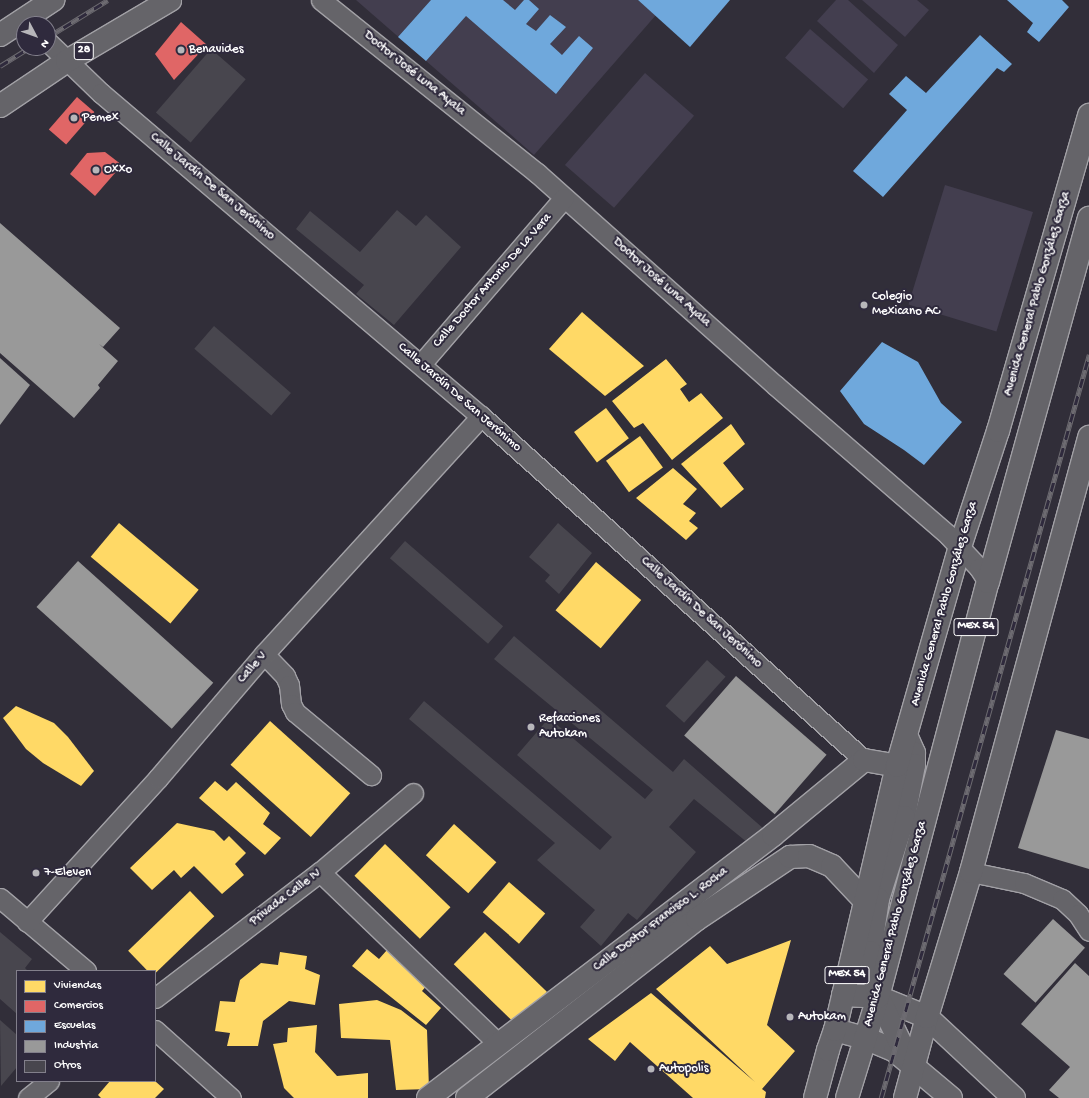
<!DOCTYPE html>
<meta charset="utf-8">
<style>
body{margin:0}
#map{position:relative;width:1089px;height:1098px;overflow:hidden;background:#312e39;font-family:"Gochi Hand",sans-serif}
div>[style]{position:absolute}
.green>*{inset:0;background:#433e4f;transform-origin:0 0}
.homes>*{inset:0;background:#ffd966;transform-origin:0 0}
.shops>*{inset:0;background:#e06666;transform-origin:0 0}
.schools>*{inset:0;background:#6fa8dc}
.industry>*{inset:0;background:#999;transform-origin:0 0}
.building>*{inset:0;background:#48464e;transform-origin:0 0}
.roads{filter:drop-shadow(1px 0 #a2a1a6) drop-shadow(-1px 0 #a2a1a6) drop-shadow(0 1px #a2a1a6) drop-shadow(0 -1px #a2a1a6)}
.street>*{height:19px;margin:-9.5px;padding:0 9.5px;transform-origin:9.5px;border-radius:9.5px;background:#656469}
.secondary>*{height:22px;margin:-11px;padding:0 11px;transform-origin:11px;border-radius:11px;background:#656469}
.primary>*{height:22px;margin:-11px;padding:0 11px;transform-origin:11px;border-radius:11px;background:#656469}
.rail>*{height:4.5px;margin-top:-2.25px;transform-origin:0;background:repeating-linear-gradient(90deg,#2f2a3d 0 9px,#6d6b71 0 18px);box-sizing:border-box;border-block:1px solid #6d6b71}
.dots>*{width:11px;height:11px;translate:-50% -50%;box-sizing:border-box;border:2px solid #2f2a3d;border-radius:50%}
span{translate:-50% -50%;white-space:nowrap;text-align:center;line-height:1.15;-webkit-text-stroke:4px #2f2a3d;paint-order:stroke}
.shield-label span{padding:1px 3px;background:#2f2a3d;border:1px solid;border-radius:3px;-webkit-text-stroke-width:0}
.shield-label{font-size:12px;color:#fff;font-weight:700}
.poi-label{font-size:13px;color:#fff}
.left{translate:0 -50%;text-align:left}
.street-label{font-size:13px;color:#fff}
.legend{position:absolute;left:16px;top:970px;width:140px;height:112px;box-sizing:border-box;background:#2f2a3d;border:1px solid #827f8b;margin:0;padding:5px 7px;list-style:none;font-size:12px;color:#fff}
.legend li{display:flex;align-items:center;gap:8px;height:20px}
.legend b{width:20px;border:1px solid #827f8b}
.north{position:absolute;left:16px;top:16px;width:40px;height:40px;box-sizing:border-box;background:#2f2a3d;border:1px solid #827f8b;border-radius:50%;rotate:131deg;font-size:11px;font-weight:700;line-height:16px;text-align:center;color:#fff}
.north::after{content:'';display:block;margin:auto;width:14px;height:18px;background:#b7b6ba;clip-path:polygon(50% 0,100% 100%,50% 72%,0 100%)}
</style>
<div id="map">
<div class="green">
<i style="clip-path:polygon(356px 0,638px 0,656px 15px,534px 155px)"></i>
<i style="clip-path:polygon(836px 0,848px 0,898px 45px,874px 73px,817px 21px)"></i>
<i style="clip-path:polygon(862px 0,917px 0,929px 10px,905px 37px)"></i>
<i style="left:810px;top:29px;width:77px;height:38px;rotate:41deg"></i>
<i style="left:645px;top:73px;width:65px;height:122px;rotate:41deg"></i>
<i style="left:945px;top:185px;width:92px;height:125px;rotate:17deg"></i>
</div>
<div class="homes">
<i style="clip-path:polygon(582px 312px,644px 366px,605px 396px,549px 349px)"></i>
<i style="clip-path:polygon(666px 359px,687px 384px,680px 389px,689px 402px,701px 393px,723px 418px,672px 460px,643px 423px,634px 428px,612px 401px)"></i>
<i style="left:606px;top:408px;width:38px;height:40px;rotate:53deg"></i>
<i style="clip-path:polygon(731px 424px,745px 444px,723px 463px,744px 489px,721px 508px,681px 464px)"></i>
<i style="left:640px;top:436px;width:39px;height:42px;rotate:54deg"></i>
<i style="clip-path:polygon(673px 468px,697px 489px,683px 504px,696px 513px,689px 521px,698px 528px,686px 540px,636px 498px)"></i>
<i style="left:119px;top:523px;width:104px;height:44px;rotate:40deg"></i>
<i style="left:596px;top:562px;width:59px;height:63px;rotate:40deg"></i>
<i style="clip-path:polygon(16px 706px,54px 723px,68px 737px,94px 771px,81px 786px,43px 763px,26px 749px,3px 718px)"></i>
<i style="left:270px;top:721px;width:108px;height:59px;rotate:42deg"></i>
<i style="clip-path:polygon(215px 781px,227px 791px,236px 782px,270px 813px,263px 824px,281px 838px,265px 855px,199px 798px)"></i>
<i style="clip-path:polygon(177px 823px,214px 831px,224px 841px,229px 836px,246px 853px,235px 864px,244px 875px,222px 894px,194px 866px,181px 878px,174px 870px,152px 890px,130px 868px)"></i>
<i style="left:454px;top:824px;width:57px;height:42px;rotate:42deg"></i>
<i style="left:385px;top:844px;width:91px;height:44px;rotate:44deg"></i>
<i style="left:509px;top:882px;width:48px;height:40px;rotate:41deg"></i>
<i style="left:190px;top:891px;width:35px;height:86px;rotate:46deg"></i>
<i style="left:485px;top:932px;width:86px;height:45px;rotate:44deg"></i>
<i style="clip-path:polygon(791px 940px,767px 1025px,795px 1051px,762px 1089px,766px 1092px,765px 1098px,693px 1098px,630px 1042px,615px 1061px,588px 1039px,651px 993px,755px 1082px,656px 989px,710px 946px,727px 964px)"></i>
<i style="clip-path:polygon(367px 949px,379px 959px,387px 950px,428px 984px,422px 991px,441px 1008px,426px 1025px,352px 966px)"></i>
<i style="clip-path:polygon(280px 952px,307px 956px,305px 969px,320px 975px,315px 1005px,289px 1001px,263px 1021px,258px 1046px,227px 1046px,230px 1033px,215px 1031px,220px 1001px,235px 1002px,240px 980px,261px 963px,278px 965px)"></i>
<i style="clip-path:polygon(377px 1000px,401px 1010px,427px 1030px,429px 1089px,396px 1090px,390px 1040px,341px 1038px,339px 1004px)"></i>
<i style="clip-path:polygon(317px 1025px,315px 1052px,337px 1076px,368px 1073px,368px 1098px,294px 1098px,284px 1088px,273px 1044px,287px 1042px,288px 1028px)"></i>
<i style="clip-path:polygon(110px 1081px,155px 1081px,164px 1089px,155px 1098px,101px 1098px,98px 1095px)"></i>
</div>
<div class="shops">
<i style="clip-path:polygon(181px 22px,207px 45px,174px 80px,155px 54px)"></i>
<i style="left:77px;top:97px;width:23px;height:43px;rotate:41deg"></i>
<i style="clip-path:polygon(105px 152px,122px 165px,95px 196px,70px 174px,87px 153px)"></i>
</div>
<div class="schools">
<i style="clip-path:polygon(431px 0,503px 0,515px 10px,524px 0,529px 0,539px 9px,526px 24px,536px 31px,550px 15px,566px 27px,550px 44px,562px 55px,579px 36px,593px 48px,556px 94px,466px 16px,426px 61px,398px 37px)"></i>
<i style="clip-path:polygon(638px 0,730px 0,690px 47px)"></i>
<i style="clip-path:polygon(1007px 0,1062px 0,1069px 7px,1039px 42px,1027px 32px,1033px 23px)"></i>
<i style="clip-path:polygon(980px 35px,1012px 64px,1004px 72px,997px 68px,883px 197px,853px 171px,907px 110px,889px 94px,906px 76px,926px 93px)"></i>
<i style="clip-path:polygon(882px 342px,918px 362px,941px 403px,962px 422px,924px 465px,904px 450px,864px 424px,840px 391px)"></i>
</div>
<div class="industry">
<i style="clip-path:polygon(0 223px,120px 328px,103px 347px,99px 344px,118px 361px,98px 385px,100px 388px,74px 418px,0 353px)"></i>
<i style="clip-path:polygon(0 358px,30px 385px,0 425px)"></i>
<i style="left:78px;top:561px;width:182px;height:62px;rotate:42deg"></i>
<i style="left:736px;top:676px;width:120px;height:79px;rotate:41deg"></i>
<i style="clip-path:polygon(1056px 730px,1089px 739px,1089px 869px,1018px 848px)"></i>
<i style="left:1053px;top:919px;width:43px;height:74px;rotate:42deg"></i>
<i style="clip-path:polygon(1075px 963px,1089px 976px,1089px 1098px,1059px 1098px,1049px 1090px,1070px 1067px,1021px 1024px)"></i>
</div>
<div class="building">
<i style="left:211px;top:49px;width:46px;height:84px;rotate:41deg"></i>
<i style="clip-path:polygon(397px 210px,416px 226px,426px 215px,461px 247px,394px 325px,356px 294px,364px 285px,296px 229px,310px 211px,360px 252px)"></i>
<i style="left:214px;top:326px;width:102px;height:30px;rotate:41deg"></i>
<i style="clip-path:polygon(558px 523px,592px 553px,559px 594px,545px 581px,550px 575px,529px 557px)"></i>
<i style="left:405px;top:541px;width:130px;height:23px;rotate:41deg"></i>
<i style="clip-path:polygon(514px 636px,673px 772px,684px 759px,765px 830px,748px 843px,694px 799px,669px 827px,696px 852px,637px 920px,628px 913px,601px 946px,580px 927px,595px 910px,537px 860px,555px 843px,409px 719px,424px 701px,600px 850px,612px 837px,517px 755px,549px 718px,645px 799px,653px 790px,494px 659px)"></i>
<i style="left:707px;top:660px;width:25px;height:62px;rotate:42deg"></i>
<i style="clip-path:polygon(0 932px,32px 959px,25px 968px,28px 971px,17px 971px,17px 1014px,0 999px)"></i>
<i style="clip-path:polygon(0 1020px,17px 1035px,17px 1067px,1px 1086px)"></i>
</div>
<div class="roads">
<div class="street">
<i style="left:321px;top:0;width:277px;rotate:38.7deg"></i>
<i style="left:537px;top:173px;width:319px;rotate:41.7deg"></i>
<i style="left:775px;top:385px;width:229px;rotate:40.9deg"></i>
<i style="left:948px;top:535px;width:45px;rotate:46.8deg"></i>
<i style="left:979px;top:568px;width:17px;rotate:57deg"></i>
<i style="left:48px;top:42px;width:74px;rotate:43.9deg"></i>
<i style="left:101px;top:93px;width:499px;rotate:40.4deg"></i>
<i style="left:481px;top:416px;width:515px;rotate:41.93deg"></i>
<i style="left:421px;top:364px;width:219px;rotate:-49.3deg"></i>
<i style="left:264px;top:654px;width:30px;rotate:46deg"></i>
<i style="left:285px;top:676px;width:10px;rotate:66deg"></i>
<i style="left:289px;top:685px;width:19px;rotate:84deg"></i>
<i style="left:291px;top:704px;width:9px;rotate:63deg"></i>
<i style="left:295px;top:712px;width:99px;rotate:39.7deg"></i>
<i style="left:320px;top:872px;width:248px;rotate:43.9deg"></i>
<i style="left:971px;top:872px;width:54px;rotate:11.7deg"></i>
<i style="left:1024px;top:883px;width:41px;rotate:22.8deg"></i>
<i style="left:1062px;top:899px;width:22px;rotate:43deg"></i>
<i style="left:1078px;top:914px;width:20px;rotate:57deg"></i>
<i style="left:0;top:898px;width:113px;rotate:40.3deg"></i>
<i style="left:27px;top:922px;width:195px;rotate:-47.7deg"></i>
<i style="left:158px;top:778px;width:163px;rotate:-49.5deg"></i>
<i style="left:264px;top:654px;width:322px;rotate:-47.6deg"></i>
<i style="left:155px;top:998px;width:208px;rotate:-37.4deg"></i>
<i style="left:320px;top:872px;width:122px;rotate:-40.3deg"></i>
<i style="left:155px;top:1030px;width:102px;rotate:41.8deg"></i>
<i style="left:28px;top:1098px;width:27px;rotate:-39deg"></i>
</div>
<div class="secondary">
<i style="left:843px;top:995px;width:35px;rotate:3deg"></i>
<i style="left:878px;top:997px;width:53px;rotate:22.2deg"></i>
<i style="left:927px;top:1017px;width:119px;rotate:43deg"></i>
<i style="left:835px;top:1030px;width:31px;rotate:15deg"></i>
<i style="left:865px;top:1038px;width:33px;rotate:23deg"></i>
<i style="left:895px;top:1051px;width:73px;rotate:40deg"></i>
<i style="left:428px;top:1098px;width:434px;rotate:-37.3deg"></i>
<i style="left:773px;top:835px;width:118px;rotate:-39.5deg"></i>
<i style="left:864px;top:760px;width:34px;rotate:10deg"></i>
<i style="left:467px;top:1098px;width:291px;rotate:-37.9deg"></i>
<i style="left:697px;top:919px;width:112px;rotate:-33.7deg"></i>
<i style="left:790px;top:857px;width:19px;rotate:-3deg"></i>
<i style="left:809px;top:856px;width:25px;rotate:23deg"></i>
<i style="left:832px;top:866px;width:47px;rotate:46.7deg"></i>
</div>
<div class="primary">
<i style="left:0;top:35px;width:64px;rotate:-33.4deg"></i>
<i style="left:0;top:106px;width:81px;rotate:-33.9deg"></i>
<i style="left:67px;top:61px;width:120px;rotate:-30.6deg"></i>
<i style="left:906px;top:735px;width:20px;rotate:66deg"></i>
<i style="left:914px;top:753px;width:12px;rotate:90deg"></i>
<i style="left:914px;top:765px;width:53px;rotate:100.9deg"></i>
<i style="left:904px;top:817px;width:86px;rotate:107.6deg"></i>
<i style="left:878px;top:899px;width:54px;rotate:98.6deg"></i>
<i style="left:870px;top:952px;width:46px;rotate:79.9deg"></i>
<i style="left:878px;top:997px;width:77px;rotate:63.8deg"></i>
<i style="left:815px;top:1098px;width:50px;rotate:-74.8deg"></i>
<i style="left:828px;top:1050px;width:21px;rotate:-71deg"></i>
<i style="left:835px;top:1030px;width:271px;rotate:-76.8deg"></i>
<i style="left:897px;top:766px;width:228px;rotate:-74deg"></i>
<i style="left:960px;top:547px;width:122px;rotate:-71.9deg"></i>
<i style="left:998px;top:431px;width:329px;rotate:-73.9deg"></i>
<i style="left:847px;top:1098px;width:106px;rotate:-72.9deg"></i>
<i style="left:878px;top:997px;width:429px;rotate:-75.2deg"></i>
<i style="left:988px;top:582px;width:378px;rotate:-74.5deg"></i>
<i style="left:905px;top:1098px;width:84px;rotate:-74.8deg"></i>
<i style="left:927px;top:1017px;width:152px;rotate:-73.1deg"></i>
<i style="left:971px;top:872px;width:451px;rotate:-74.8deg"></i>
</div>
</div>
<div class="rail">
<i style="left:48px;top:37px;width:70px;rotate:-31.7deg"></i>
<i style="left:0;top:66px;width:34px;rotate:-32deg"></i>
<i style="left:881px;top:1098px;width:772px;rotate:-74.36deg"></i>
</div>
<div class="dots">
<i style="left:181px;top:50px;background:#b7b6ba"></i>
<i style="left:74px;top:118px;background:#b7b6ba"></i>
<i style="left:96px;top:170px;background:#b7b6ba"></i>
<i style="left:864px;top:305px;background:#b7b6ba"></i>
<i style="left:531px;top:727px;background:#b7b6ba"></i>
<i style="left:36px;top:873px;background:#b7b6ba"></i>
<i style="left:790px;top:1017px;background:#b7b6ba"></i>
<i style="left:651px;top:1069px;background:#b7b6ba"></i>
</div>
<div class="shield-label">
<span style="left:84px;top:51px">28</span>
<span style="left:976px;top:627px">MEX 54</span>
<span style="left:847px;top:975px">MEX 54</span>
</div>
<div class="poi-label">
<span class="left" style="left:189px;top:50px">Benavides</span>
<span class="left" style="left:82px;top:118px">Pemex</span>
<span class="left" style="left:104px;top:170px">Oxxo</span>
<span class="left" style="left:872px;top:305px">Colegio<br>Mexicano AC</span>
<span class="left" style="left:539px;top:727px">Refacciones<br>Autokam</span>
<span class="left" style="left:44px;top:873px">7-Eleven</span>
<span class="left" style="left:798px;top:1017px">Autokam</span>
<span class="left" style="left:659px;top:1069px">Autopolis</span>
</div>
<div class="street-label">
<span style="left:414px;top:74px;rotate:39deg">Doctor José Luna Ayala</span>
<span style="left:212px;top:187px;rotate:40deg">Calle Jardín De San Jerónimo</span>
<span style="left:493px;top:281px;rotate:-49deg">Calle Doctor Antonio De La Vera</span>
<span style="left:661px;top:283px;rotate:42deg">Doctor José Luna Ayala</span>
<span style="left:1038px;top:294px;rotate:-74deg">Avenida General Pablo González Garza</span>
<span style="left:459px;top:398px;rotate:41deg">Calle Jardín De San Jerónimo</span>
<span style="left:945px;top:604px;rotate:-74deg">Avenida General Pablo González Garza</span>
<span style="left:701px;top:613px;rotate:42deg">Calle Jardín De San Jerónimo</span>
<span style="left:253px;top:668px;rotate:-49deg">Calle V</span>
<span style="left:286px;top:898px;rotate:-37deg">Privada Calle IV</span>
<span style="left:661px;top:920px;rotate:-37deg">Calle Doctor Francisco L. Rocha</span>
<span style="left:896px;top:924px;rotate:-75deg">Avenida General Pablo González Garza</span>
</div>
<ul class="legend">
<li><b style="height:11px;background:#ffd966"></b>Viviendas</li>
<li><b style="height:11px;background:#e06666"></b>Comercios</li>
<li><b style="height:11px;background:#6fa8dc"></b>Escuelas</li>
<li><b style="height:11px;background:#999"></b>Industria</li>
<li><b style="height:11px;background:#48464e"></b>Otros</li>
</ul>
<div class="north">N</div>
</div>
